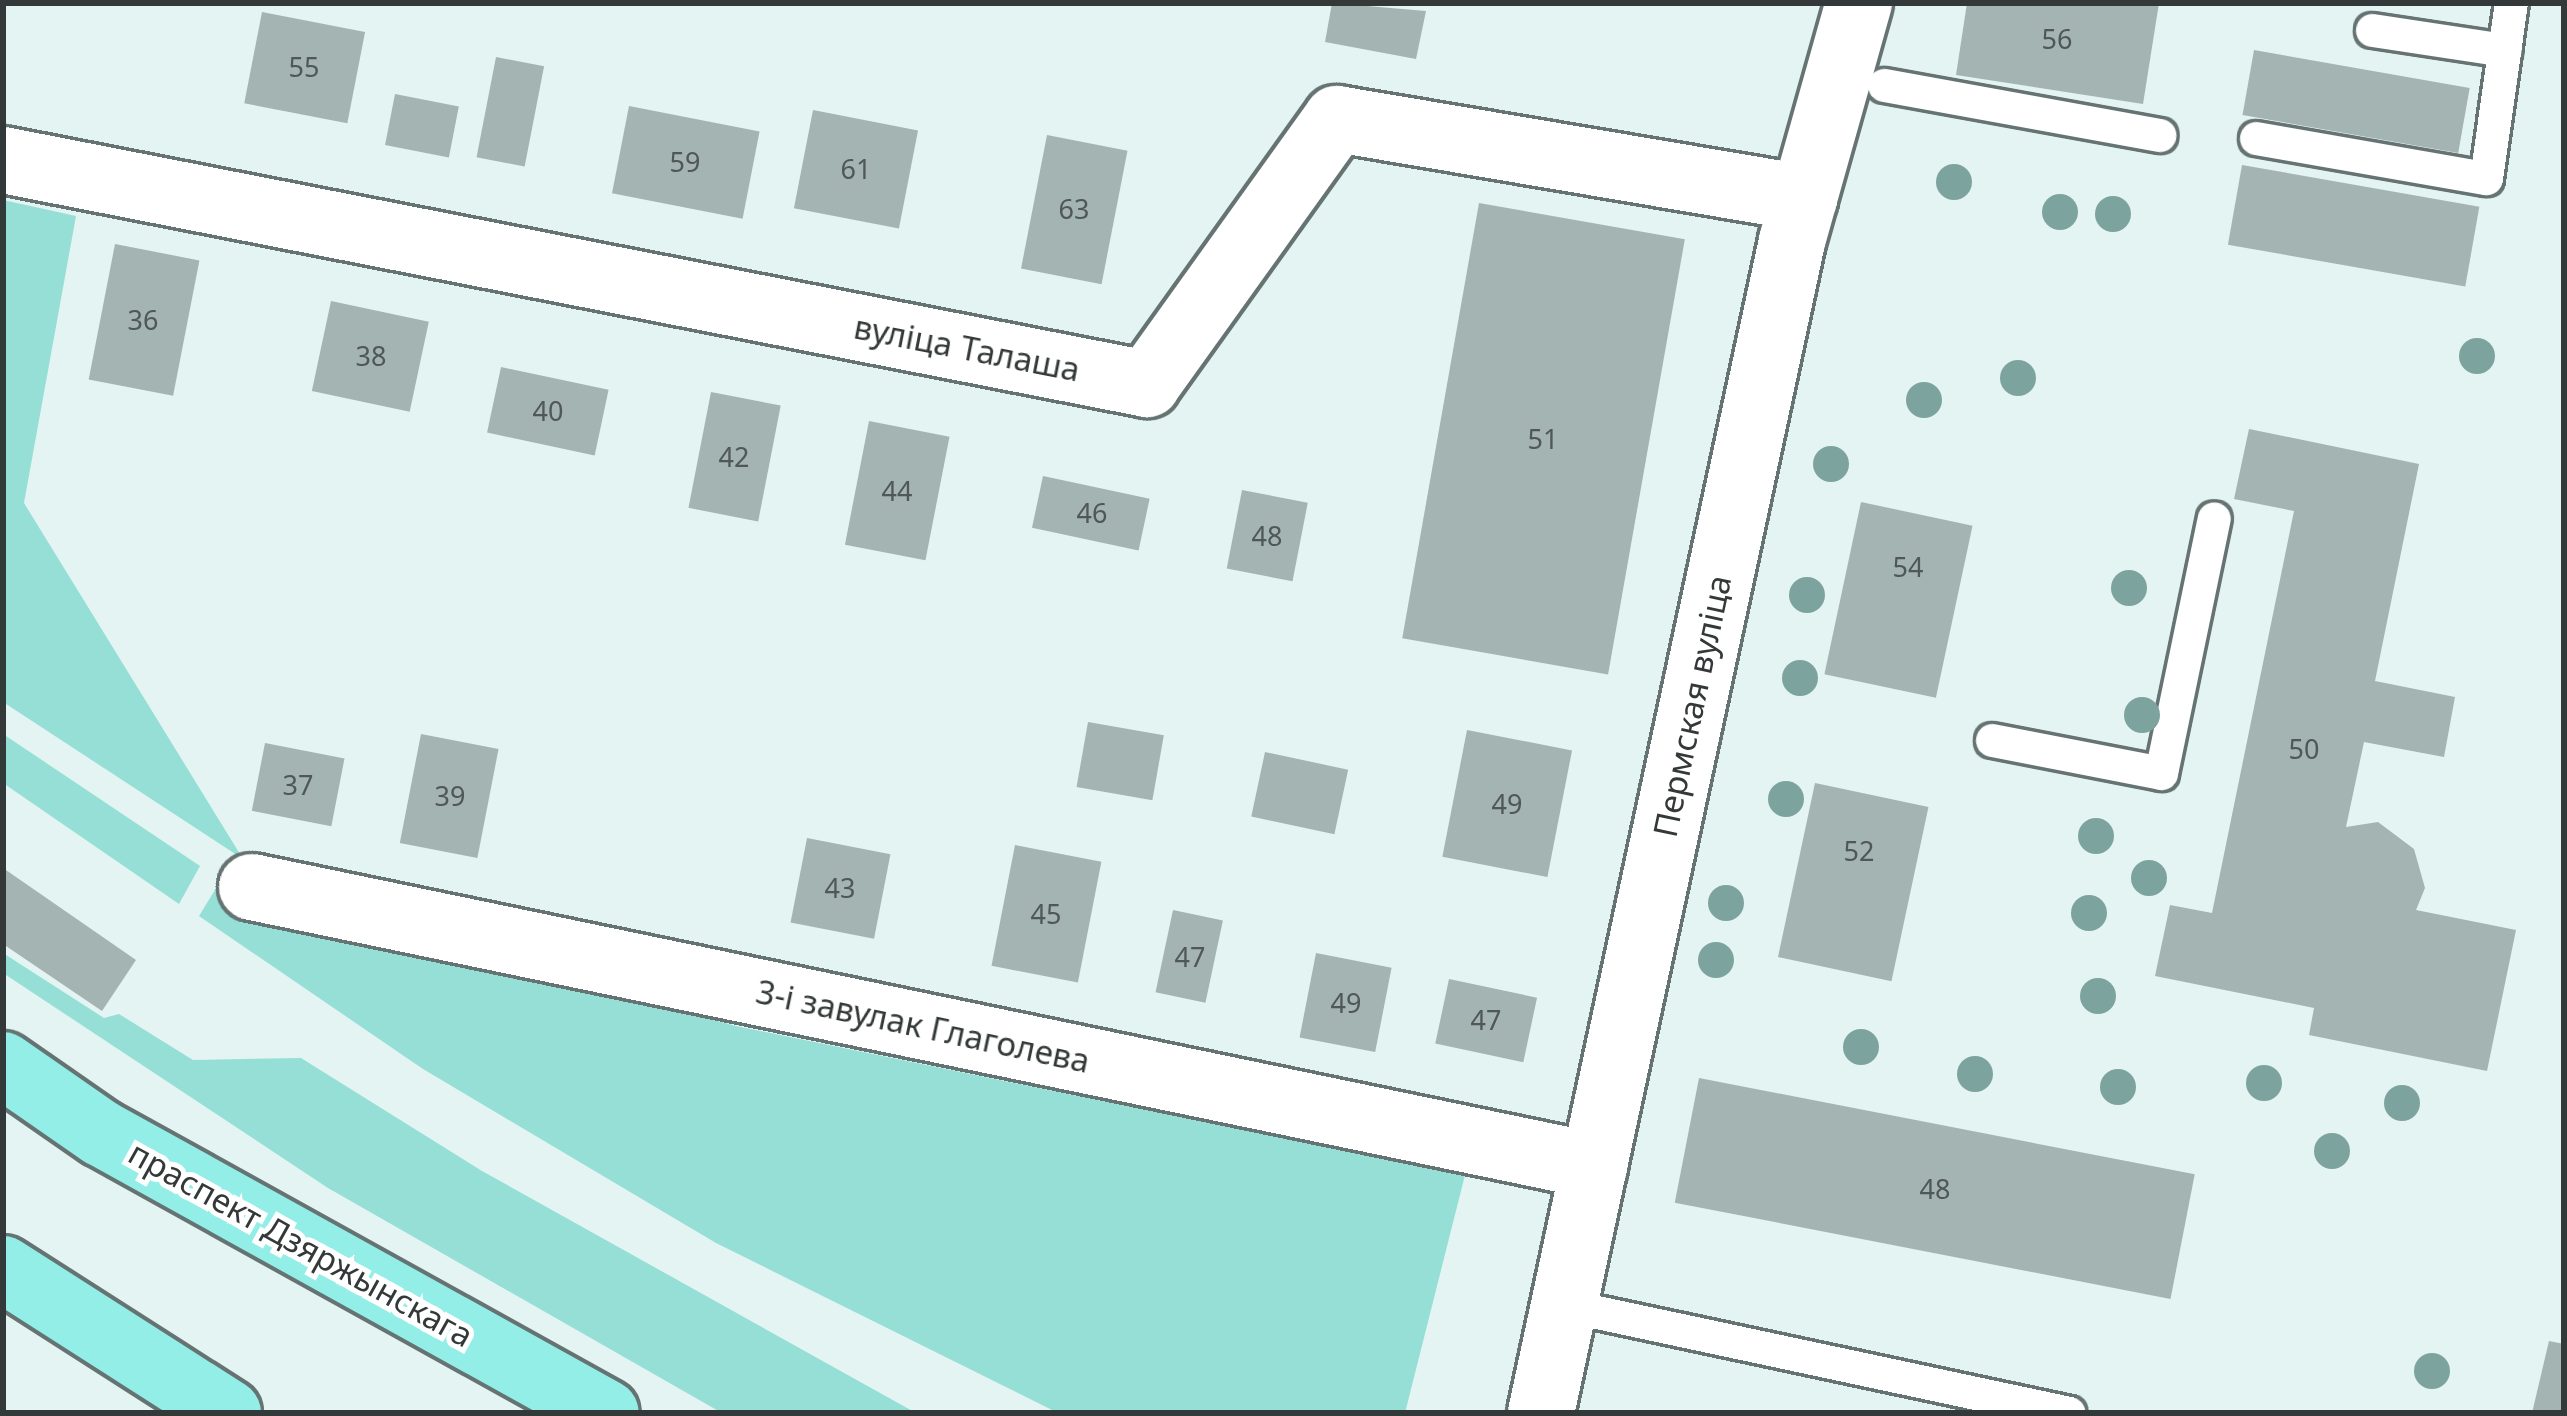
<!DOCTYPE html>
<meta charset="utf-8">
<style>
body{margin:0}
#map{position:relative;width:2567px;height:1416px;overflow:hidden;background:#e3f4f2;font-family:"Noto Sans",sans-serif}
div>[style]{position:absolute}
.green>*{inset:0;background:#95dfd7}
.building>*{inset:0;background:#a4b4b2;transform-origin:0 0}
.roads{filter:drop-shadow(3px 0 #657472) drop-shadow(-3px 0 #657472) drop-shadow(0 3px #657472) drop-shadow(0 -3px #657472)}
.lane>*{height:33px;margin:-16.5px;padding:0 16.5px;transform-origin:16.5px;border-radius:16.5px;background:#fff}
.street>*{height:66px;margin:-33px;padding:0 33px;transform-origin:33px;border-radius:33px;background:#fff}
.primary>*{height:66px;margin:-33px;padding:0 33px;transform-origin:33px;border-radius:33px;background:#94eee8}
.trees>*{width:36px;height:36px;margin:-18px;border-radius:50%;background:#7da39f}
span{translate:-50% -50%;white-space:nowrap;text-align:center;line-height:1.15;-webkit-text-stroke:10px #fff;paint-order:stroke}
.number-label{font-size:27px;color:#4f5856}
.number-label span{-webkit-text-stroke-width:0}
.street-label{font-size:33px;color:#333938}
.frame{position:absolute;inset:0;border:6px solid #333938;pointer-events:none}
</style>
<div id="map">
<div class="green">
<i style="clip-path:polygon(3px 200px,76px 216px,24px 503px,243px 859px,3px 702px)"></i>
<i style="clip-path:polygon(3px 734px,200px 866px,179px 904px,3px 783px)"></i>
<i style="clip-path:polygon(218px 885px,736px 1026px,1465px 1175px,1405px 1413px,1058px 1413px,716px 1243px,423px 1069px,199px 916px)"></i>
<i style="clip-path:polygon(3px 953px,104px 1018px,119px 1014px,193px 1060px,301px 1058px,482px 1171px,916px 1413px,722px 1413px,328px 1188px,3px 973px)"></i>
</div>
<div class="building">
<i style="clip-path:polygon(1332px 3px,1426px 11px,1416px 59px,1325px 42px)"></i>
<i style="clip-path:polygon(1967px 3px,2159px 3px,2143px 104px,1956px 75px)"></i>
<i style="left:262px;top:12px;width:105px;height:93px;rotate:11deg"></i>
<i style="left:2254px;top:50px;width:219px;height:66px;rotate:10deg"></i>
<i style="left:496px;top:57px;width:49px;height:102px;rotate:11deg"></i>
<i style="left:395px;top:94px;width:65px;height:52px;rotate:11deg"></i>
<i style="left:629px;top:106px;width:133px;height:89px;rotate:11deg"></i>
<i style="left:813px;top:110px;width:107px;height:100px;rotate:11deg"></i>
<i style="left:1047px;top:135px;width:82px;height:136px;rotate:11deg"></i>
<i style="left:2242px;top:165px;width:241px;height:81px;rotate:10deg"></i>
<i style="left:1479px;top:203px;width:209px;height:442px;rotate:10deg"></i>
<i style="left:115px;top:244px;width:86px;height:138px;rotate:11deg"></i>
<i style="left:331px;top:301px;width:100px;height:92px;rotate:12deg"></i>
<i style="left:501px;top:367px;width:110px;height:67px;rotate:12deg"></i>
<i style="left:711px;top:392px;width:71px;height:118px;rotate:11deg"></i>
<i style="left:869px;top:421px;width:82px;height:126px;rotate:11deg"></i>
<i style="clip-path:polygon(2249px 429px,2419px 464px,2375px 681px,2455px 697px,2444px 757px,2364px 742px,2346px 827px,2378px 822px,2414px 849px,2425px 888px,2416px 910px,2516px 930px,2487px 1071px,2309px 1035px,2314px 1008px,2155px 976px,2170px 905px,2212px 913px,2294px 511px,2234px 499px)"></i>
<i style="left:1043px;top:476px;width:109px;height:53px;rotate:12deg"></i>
<i style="left:1242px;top:490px;width:67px;height:80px;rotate:11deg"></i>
<i style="left:1861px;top:502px;width:114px;height:176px;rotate:12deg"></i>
<i style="left:1088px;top:722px;width:77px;height:66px;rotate:10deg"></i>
<i style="left:1467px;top:730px;width:107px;height:129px;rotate:11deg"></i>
<i style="left:421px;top:734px;width:79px;height:111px;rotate:11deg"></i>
<i style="left:265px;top:743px;width:81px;height:69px;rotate:11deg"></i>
<i style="left:1265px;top:752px;width:85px;height:66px;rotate:12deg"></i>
<i style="left:1815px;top:783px;width:116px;height:178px;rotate:12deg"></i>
<i style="left:807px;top:838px;width:85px;height:86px;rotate:11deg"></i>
<i style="left:1015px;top:845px;width:88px;height:123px;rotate:11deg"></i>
<i style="clip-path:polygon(3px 868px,136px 960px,102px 1011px,3px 944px)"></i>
<i style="left:1173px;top:910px;width:51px;height:84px;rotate:12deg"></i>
<i style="left:1316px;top:953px;width:77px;height:86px;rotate:11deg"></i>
<i style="left:1449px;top:979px;width:90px;height:66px;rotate:12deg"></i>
<i style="left:1699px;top:1078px;width:505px;height:127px;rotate:11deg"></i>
<i style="clip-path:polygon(2549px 1341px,2564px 1344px,2564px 1413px,2532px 1413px)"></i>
</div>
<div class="roads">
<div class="lane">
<i style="left:2372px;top:30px;width:134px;rotate:8.6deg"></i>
<i style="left:1884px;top:85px;width:280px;rotate:10.3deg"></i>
<i style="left:2256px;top:138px;width:233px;rotate:9.9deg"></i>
<i style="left:2486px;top:178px;width:177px;rotate:-81.9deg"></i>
<i style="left:1992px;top:740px;width:172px;rotate:11deg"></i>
<i style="left:2161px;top:773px;width:260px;rotate:-78.3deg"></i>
<i style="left:1564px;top:1305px;width:516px;rotate:12.07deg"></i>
</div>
<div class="street">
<i style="left:3px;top:160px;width:1166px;rotate:11.08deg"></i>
<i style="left:1147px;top:384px;width:326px;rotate:-54.4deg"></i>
<i style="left:1337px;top:119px;width:474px;rotate:9.6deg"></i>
<i style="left:252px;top:887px;width:1371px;rotate:11.74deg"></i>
<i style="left:1541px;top:1413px;width:1199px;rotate:-77.91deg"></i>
<i style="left:1792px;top:241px;width:247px;rotate:-74.3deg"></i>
</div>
<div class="primary">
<i style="left:3px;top:1065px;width:119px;rotate:34.8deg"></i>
<i style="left:101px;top:1133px;width:577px;rotate:29.01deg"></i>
<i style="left:3px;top:1269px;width:267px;rotate:32.6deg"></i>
</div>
</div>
<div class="trees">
<i style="left:1954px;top:182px"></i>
<i style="left:2060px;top:212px"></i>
<i style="left:2113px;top:214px"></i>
<i style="left:2477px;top:356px"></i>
<i style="left:2018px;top:378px"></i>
<i style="left:1924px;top:400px"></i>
<i style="left:1831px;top:464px"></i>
<i style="left:2129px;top:588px"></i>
<i style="left:1807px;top:595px"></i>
<i style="left:1800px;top:678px"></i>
<i style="left:2142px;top:715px"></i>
<i style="left:1786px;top:799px"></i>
<i style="left:2096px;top:836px"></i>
<i style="left:2149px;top:878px"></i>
<i style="left:1726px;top:903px"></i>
<i style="left:2089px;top:913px"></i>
<i style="left:1716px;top:960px"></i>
<i style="left:2098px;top:996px"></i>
<i style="left:1861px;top:1047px"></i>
<i style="left:1975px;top:1074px"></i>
<i style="left:2264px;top:1083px"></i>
<i style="left:2118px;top:1087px"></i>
<i style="left:2402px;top:1103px"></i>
<i style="left:2332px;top:1151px"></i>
<i style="left:2432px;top:1371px"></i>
</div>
<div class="number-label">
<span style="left:2057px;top:39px">56</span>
<span style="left:304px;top:67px">55</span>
<span style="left:685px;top:162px">59</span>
<span style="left:856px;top:169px">61</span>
<span style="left:1074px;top:209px">63</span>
<span style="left:143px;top:320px">36</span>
<span style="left:371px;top:356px">38</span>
<span style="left:548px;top:411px">40</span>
<span style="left:1543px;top:439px">51</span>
<span style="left:734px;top:457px">42</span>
<span style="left:897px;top:491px">44</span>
<span style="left:1092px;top:513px">46</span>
<span style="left:1267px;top:536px">48</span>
<span style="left:1908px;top:567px">54</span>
<span style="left:2304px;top:749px">50</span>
<span style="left:298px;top:785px">37</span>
<span style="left:450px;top:796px">39</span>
<span style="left:1507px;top:804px">49</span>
<span style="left:1859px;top:851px">52</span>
<span style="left:840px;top:888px">43</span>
<span style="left:1046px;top:914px">45</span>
<span style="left:1190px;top:957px">47</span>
<span style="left:1346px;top:1003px">49</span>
<span style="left:1486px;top:1020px">47</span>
<span style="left:1935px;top:1189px">48</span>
</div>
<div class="street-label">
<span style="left:967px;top:348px;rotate:11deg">вуліца Талаша</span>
<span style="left:1692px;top:706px;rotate:-78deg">Пермская вуліца</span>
<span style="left:923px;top:1026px;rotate:12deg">3-і завулак Глаголева</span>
<span style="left:301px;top:1244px;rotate:29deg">праспект Дзяржынскага</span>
</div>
<div class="frame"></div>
</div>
